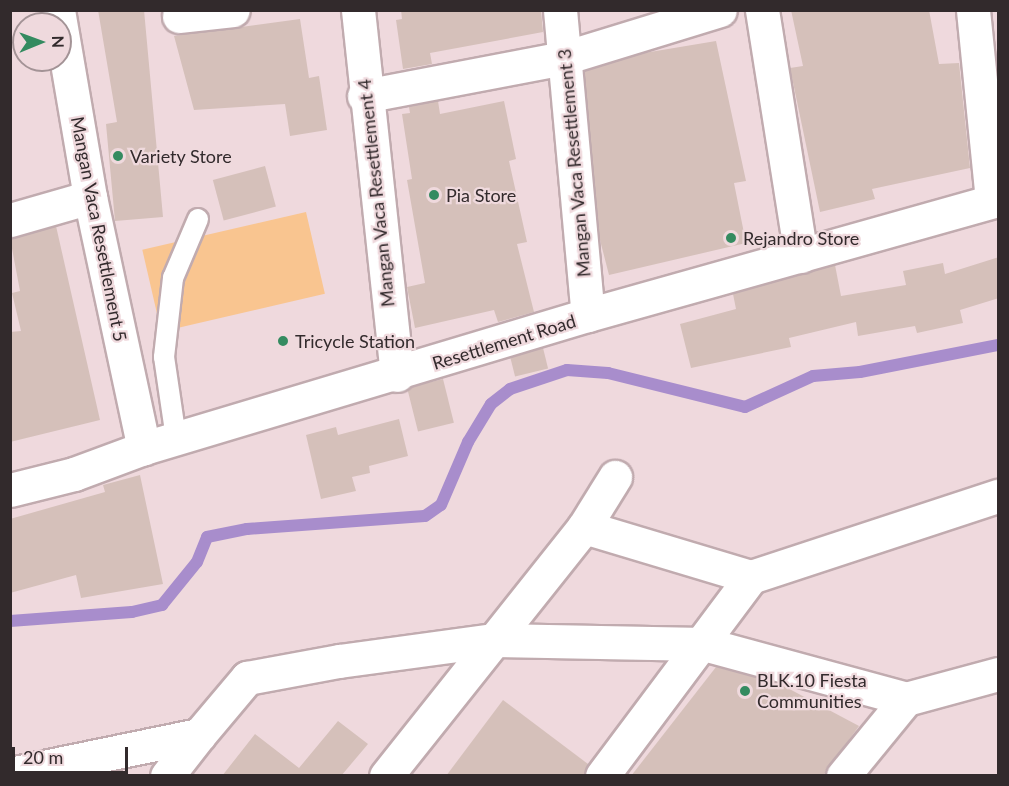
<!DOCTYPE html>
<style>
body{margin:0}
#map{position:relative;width:1009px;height:786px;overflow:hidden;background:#efd9dd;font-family:Lato,sans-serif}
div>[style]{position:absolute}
.green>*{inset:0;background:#f9c590;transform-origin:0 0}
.stream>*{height:12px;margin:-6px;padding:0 6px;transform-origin:6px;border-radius:6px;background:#a88dcc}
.building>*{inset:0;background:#d5c0ba;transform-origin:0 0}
.roads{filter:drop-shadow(2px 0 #c1abaf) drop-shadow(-2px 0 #c1abaf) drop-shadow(0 2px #c1abaf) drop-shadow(0 -2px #c1abaf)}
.lane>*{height:20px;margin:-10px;padding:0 10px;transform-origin:10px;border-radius:10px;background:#fff}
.street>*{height:33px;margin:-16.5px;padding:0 16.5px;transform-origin:16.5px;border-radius:16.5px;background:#fff}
.dots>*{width:16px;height:16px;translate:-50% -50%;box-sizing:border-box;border:3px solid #efd9dd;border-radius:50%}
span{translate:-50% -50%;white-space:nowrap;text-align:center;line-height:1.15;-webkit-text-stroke:4.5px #efd9dd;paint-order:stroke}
.poi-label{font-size:18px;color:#322a2c}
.left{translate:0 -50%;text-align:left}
.street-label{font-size:18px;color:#322a2c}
.frame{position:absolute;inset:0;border:12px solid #322a2c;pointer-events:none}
.north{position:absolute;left:12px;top:12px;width:60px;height:60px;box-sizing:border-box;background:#efd9dd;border:2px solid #a39396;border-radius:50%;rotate:89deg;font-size:16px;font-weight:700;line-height:24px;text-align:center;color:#322a2c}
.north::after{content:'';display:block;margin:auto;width:21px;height:27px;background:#348b60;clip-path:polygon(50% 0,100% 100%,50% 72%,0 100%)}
.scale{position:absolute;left:12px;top:747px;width:116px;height:27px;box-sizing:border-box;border:3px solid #322a2c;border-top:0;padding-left:8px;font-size:18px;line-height:21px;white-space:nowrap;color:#322a2c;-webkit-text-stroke:4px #efd9dd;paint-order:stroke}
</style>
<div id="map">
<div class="green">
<i style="left:306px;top:212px;width:84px;height:168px;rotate:77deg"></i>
</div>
<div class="stream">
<i style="left:10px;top:621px;width:122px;rotate:-4.2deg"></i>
<i style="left:132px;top:612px;width:31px;rotate:-13deg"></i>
<i style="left:162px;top:605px;width:55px;rotate:-50.9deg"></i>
<i style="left:197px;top:562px;width:27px;rotate:-68deg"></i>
<i style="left:207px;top:537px;width:41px;rotate:-11.3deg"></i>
<i style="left:247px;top:529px;width:178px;rotate:-4.2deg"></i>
<i style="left:425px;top:516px;width:19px;rotate:-35deg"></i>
<i style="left:441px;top:505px;width:69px;rotate:-66.8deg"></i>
<i style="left:468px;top:442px;width:44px;rotate:-58.8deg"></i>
<i style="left:491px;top:404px;width:24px;rotate:-38deg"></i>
<i style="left:510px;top:389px;width:60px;rotate:-18.4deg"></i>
<i style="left:567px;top:370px;width:41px;rotate:4.2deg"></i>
<i style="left:608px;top:373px;width:141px;rotate:13.9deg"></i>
<i style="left:745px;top:407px;width:75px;rotate:-24.5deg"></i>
<i style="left:813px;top:376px;width:47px;rotate:-4.9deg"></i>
<i style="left:860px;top:372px;width:141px;rotate:-11.1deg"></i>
</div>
<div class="building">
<i style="clip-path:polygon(98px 10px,144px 10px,163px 217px,115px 221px,106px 124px,117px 122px)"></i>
<i style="clip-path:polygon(401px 10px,541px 10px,543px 32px,430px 53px,432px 64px,403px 69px,396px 20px,402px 19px)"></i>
<i style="clip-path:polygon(791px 10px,929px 10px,939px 64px,959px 63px,970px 168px,872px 189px,875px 199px,820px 212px,790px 68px,803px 66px)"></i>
<i style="clip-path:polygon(300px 19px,309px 78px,319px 76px,327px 130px,290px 136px,285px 104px,194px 110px,174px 36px)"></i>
<i style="clip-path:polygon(716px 41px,746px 181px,734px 183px,746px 243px,609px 275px,600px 240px,584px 71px,644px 53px)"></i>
<i style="clip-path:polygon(438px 101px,440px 114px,504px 101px,516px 159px,509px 161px,527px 242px,517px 244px,534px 312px,498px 322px,494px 310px,415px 328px,407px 287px,425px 283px,407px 180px,412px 179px,402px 114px,410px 113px,409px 107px)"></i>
<i style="left:265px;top:166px;width:42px;height:54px;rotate:75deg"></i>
<i style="clip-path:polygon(56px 226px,100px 420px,10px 442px,10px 332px,21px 331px,12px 293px,20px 291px,10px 238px)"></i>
<i style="clip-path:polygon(999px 257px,999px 298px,960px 310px,963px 323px,917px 333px,915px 326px,858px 336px,856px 322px,789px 338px,791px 347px,691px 368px,680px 324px,736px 309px,733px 294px,835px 265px,841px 296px,906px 285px,903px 271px,943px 263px,945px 274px)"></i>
<i style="left:543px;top:348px;width:21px;height:34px;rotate:76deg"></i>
<i style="left:443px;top:379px;width:45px;height:37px;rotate:76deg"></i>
<i style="clip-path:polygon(399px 419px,408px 456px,369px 466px,370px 473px,352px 477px,356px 491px,321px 499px,306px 435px,336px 427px,338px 435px)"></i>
<i style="clip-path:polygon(140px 475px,163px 584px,81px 598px,76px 575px,10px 593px,10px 519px,105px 492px,103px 485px)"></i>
<i style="clip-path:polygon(716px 667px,780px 684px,859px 726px,823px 776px,631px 776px)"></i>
<i style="clip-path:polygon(503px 700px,588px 764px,584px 776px,446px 776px)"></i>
<i style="clip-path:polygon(338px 721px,368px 744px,341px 776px,222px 776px,255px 734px,299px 768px)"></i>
</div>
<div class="roads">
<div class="lane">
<i style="left:176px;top:438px;width:82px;rotate:-98.4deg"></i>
<i style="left:164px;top:357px;width:80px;rotate:-83.5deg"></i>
<i style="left:173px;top:278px;width:64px;rotate:-67deg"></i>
</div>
<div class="street">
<i style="left:58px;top:10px;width:190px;rotate:80.3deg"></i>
<i style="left:90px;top:197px;width:257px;rotate:77.9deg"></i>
<i style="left:358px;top:10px;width:367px;rotate:83.9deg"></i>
<i style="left:560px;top:10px;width:306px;rotate:84.8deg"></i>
<i style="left:762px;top:10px;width:249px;rotate:81deg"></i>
<i style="left:973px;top:10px;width:190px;rotate:84.3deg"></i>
<i style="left:179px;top:16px;width:54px;rotate:-6.3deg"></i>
<i style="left:364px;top:96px;width:204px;rotate:-10.8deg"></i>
<i style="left:564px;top:58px;width:163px;rotate:-17.1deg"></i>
<i style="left:10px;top:220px;width:83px;rotate:-16deg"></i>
<i style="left:10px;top:490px;width:66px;rotate:-14deg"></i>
<i style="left:74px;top:474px;width:75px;rotate:-20.4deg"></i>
<i style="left:144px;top:448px;width:463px;rotate:-16.7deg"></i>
<i style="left:588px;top:315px;width:426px;rotate:-15.7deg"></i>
<i style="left:584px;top:527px;width:174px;rotate:16.7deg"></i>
<i style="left:10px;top:774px;width:193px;rotate:-11.7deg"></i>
<i style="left:199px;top:735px;width:75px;rotate:-49.9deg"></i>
<i style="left:247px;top:678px;width:94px;rotate:-10.5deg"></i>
<i style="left:339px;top:661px;width:157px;rotate:-7.7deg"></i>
<i style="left:495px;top:640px;width:209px;rotate:1.1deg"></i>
<i style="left:704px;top:644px;width:209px;rotate:15.2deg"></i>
<i style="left:906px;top:699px;width:95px;rotate:-15.2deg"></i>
<i style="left:167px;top:776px;width:52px;rotate:-52deg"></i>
<i style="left:386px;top:776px;width:318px;rotate:-51.5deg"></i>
<i style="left:584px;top:527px;width:59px;rotate:-58.2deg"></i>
<i style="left:602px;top:776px;width:249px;rotate:-53.2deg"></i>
<i style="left:751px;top:577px;width:260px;rotate:-18.2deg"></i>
<i style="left:843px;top:776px;width:99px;rotate:-50.7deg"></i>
</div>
</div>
<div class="dots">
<i style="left:118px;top:156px;background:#348b60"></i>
<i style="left:434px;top:195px;background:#348b60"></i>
<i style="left:731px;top:238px;background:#348b60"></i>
<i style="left:283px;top:341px;background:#348b60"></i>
<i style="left:745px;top:691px;background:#348b60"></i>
</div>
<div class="poi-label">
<span class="left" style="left:130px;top:156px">Variety Store</span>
<span class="left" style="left:446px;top:195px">Pia Store</span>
<span class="left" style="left:743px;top:238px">Rejandro Store</span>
<span class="left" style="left:295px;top:341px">Tricycle Station</span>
<span class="left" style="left:757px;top:691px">BLK.10 Fiesta<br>Communities</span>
</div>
<div class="street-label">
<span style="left:574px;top:163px;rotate:-95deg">Mangan Vaca Resettlement 3</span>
<span style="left:376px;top:193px;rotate:-96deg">Mangan Vaca Resettlement 4</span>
<span style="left:99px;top:229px;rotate:79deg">Mangan Vaca Resettlement 5</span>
<span style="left:504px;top:342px;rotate:-17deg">Resettlement Road</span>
</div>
<div class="frame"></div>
<div class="north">N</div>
<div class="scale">20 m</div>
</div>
